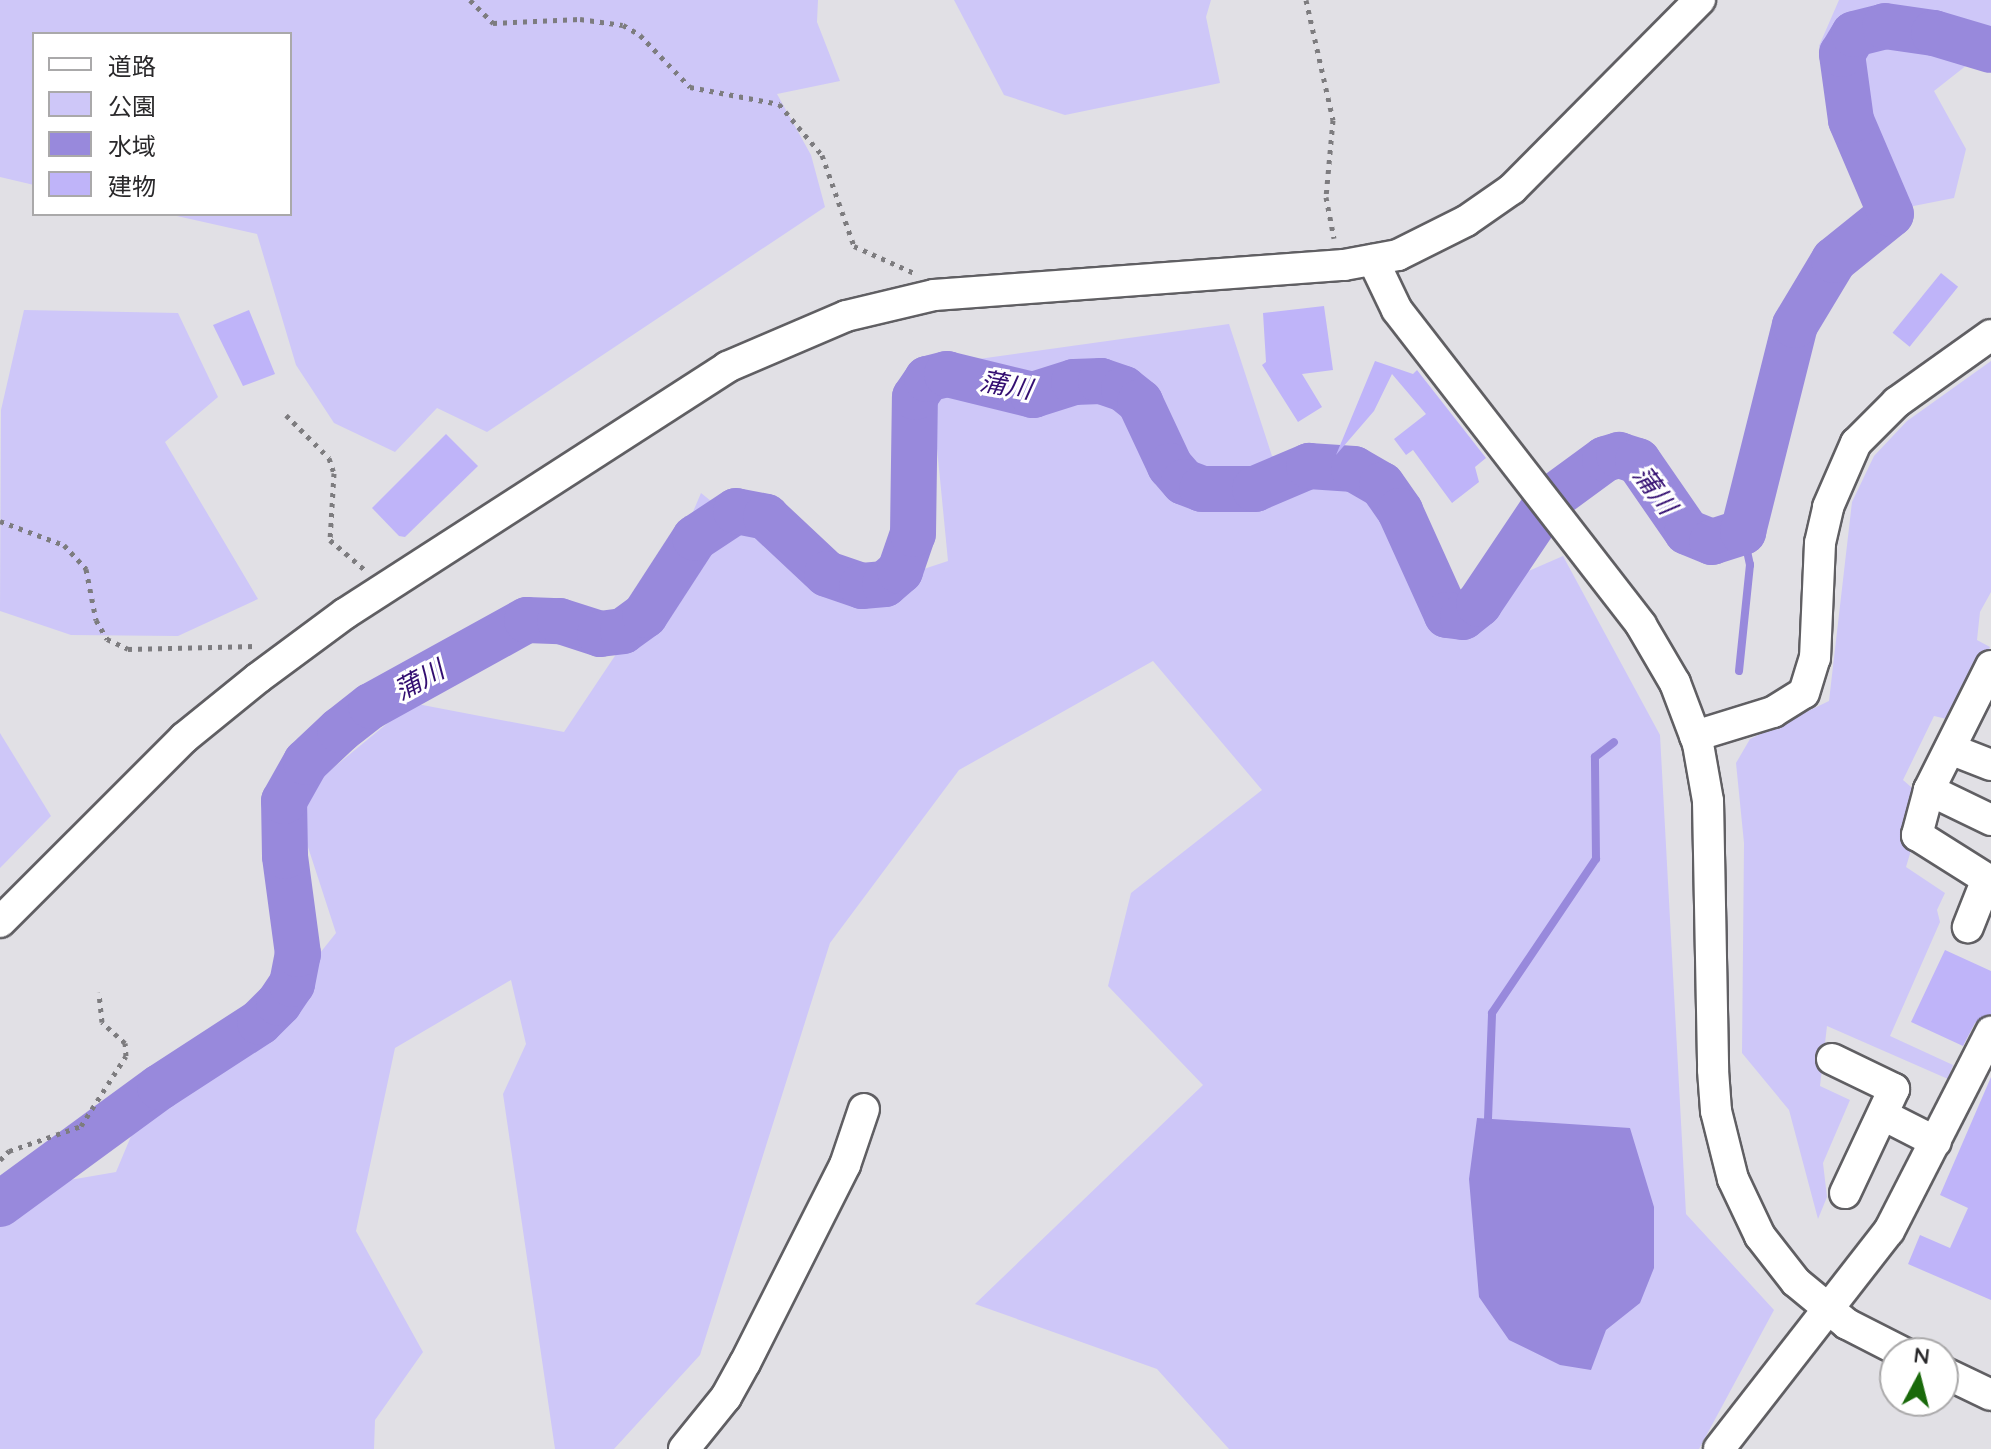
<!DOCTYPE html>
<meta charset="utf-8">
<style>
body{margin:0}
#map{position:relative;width:1991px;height:1449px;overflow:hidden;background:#e1e0e5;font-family:Quicksand,"Noto Sans JP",sans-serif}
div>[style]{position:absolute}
.green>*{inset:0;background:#cec7f8}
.water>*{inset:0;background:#9889dc}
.stream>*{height:8px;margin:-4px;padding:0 4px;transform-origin:4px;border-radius:4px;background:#9889dc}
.river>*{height:46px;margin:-23px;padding:0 23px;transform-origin:23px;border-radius:23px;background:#9889dc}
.building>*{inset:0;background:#bfb4f9;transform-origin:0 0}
.path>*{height:5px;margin-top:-2.5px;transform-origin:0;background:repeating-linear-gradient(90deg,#7d7c7f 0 4px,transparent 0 10px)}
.roads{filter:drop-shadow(2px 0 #605f63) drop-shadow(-2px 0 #605f63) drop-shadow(0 2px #605f63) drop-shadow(0 -2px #605f63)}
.minor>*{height:30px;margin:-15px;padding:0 15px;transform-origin:15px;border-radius:15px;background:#fff}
span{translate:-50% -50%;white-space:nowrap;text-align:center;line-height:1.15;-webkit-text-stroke:6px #fff;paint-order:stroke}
.water-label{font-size:26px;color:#330e71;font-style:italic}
.legend{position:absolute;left:32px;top:32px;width:260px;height:184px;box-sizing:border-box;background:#fff;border:2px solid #aaa9aa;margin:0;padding:10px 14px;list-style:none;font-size:24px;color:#2a292b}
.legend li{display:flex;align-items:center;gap:16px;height:40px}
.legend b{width:40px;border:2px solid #aaa9aa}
.north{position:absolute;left:1879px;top:1337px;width:80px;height:80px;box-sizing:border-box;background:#fff;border:2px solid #aaa9aa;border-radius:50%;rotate:7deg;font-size:22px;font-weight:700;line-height:32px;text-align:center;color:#2a292b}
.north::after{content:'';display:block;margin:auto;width:28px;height:36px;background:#19690a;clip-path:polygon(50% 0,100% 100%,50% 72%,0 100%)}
</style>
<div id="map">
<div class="green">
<i style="clip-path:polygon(0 0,818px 0,817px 22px,840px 81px,777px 94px,811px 155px,825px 207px,487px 432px,437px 408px,395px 452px,334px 423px,296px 365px,257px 234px,168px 214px,290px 214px,290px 34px,34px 34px,34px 185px,0 177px)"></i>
<i style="clip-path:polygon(954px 0,1211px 0,1206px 17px,1220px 83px,1065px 115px,1004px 95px)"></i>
<i style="clip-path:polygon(1839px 0,1991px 0,1991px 46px,1934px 91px,1966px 149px,1954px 198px,1873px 214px,1819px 46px)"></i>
<i style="clip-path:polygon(24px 310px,178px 313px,218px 397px,165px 442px,258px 599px,178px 636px,71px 635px,0 611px,1px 410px)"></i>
<i style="clip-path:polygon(1229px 324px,1272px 456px,1359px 466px,1458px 602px,1563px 556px,1660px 735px,1686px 1214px,1774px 1310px,1699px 1449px,1229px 1449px,1157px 1369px,975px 1304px,1203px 1085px,1108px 986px,1131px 893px,1262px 790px,1153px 661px,959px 770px,830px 943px,700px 1355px,614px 1449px,555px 1449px,503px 1094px,526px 1044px,511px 980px,395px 1048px,356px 1231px,423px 1352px,375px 1420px,374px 1449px,0 1449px,0 1192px,116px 1172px,147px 1098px,280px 1003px,336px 933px,293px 801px,412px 703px,564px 732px,661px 587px,701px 493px,833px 599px,948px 561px,929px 366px)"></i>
<i style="clip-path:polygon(1991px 361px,1991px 592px,1980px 612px,1977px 640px,1990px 647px,1955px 721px,1934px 716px,1903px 780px,1918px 793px,1902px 839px,1912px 847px,1906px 867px,1945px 893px,1937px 910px,1940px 922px,1890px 1036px,1953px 1065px,1948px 1079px,1827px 1026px,1820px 1086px,1850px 1100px,1823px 1163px,1827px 1197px,1818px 1219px,1789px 1110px,1742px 1053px,1744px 843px,1736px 763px,1750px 739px,1829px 701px,1852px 502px,1874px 456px,1907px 421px)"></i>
<i style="clip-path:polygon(0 733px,51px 816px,0 868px)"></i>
</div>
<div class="water">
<i style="clip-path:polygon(1477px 1118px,1630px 1128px,1654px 1207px,1654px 1268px,1640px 1303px,1606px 1330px,1591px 1370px,1560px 1365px,1509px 1340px,1479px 1297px,1469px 1179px)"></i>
</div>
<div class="stream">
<i style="left:1739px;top:671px;width:107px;rotate:-84.1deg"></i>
<i style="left:1750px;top:565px;width:34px;rotate:-102deg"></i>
<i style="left:1488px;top:1119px;width:106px;rotate:-87.8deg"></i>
<i style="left:1492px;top:1013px;width:186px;rotate:-56deg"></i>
<i style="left:1596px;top:859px;width:102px;rotate:-90.6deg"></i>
<i style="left:1595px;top:757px;width:24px;rotate:-38deg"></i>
</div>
<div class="river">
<i style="left:0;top:1204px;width:198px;rotate:-36.2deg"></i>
<i style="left:160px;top:1087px;width:119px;rotate:-33deg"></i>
<i style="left:260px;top:1022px;width:27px;rotate:-45deg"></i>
<i style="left:279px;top:1003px;width:23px;rotate:-56deg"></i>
<i style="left:292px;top:984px;width:31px;rotate:-79deg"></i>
<i style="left:298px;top:954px;width:99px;rotate:-97.6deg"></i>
<i style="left:285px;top:856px;width:55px;rotate:-91deg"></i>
<i style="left:284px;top:801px;width:45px;rotate:-60.6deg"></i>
<i style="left:306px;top:762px;width:47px;rotate:-43.3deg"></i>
<i style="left:340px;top:730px;width:39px;rotate:-38deg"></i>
<i style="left:371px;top:706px;width:178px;rotate:-28.9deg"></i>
<i style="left:527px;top:620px;width:33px;rotate:2deg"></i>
<i style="left:560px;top:621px;width:42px;rotate:18deg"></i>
<i style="left:600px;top:634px;width:23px;rotate:-7deg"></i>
<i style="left:623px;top:631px;width:27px;rotate:-36deg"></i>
<i style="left:645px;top:615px;width:92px;rotate:-57deg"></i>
<i style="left:695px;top:538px;width:49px;rotate:-33.4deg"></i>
<i style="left:736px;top:511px;width:31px;rotate:11deg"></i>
<i style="left:766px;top:517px;width:83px;rotate:43.1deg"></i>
<i style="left:827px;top:574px;width:37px;rotate:19deg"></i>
<i style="left:862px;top:586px;width:23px;rotate:-5deg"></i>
<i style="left:885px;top:584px;width:20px;rotate:-41deg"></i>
<i style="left:900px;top:571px;width:39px;rotate:-71deg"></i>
<i style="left:913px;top:534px;width:137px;rotate:-89.2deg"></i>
<i style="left:915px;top:397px;width:22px;rotate:-56deg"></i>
<i style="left:927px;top:379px;width:21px;rotate:-14deg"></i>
<i style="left:947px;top:374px;width:89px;rotate:13.7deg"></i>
<i style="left:1033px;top:395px;width:43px;rotate:-17.6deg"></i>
<i style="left:1074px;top:382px;width:27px;rotate:-2deg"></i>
<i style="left:1101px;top:381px;width:24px;rotate:19deg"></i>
<i style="left:1124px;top:389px;width:21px;rotate:39deg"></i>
<i style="left:1140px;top:402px;width:71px;rotate:64.9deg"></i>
<i style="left:1170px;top:466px;width:21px;rotate:49deg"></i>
<i style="left:1184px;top:482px;width:19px;rotate:21deg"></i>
<i style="left:1202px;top:489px;width:53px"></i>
<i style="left:1255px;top:489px;width:59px;rotate:-23.1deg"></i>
<i style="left:1309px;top:466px;width:45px;rotate:3.8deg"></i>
<i style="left:1354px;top:469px;width:32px;rotate:30deg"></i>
<i style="left:1382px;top:485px;width:32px;rotate:55deg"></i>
<i style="left:1400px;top:511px;width:114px;rotate:65.7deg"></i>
<i style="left:1447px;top:615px;width:16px;rotate:7deg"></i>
<i style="left:1463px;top:617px;width:21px;rotate:-39deg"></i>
<i style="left:1479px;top:604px;width:125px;rotate:-56.1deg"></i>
<i style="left:1549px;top:500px;width:69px;rotate:-36.2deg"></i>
<i style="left:1605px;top:459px;width:15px;rotate:-16deg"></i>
<i style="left:1619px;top:455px;width:20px;rotate:18deg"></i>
<i style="left:1638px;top:461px;width:86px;rotate:55.4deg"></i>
<i style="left:1687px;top:532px;width:27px;rotate:22deg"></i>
<i style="left:1712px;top:542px;width:33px;rotate:-18deg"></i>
<i style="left:1743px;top:532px;width:213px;rotate:-75.9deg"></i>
<i style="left:1795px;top:325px;width:76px;rotate:-59deg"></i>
<i style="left:1834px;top:260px;width:73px;rotate:-38.9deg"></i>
<i style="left:1891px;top:214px;width:102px;rotate:-113.1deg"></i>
<i style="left:1851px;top:120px;width:67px;rotate:-97.8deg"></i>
<i style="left:1842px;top:54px;width:23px;rotate:-59deg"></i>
<i style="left:1854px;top:34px;width:32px;rotate:-14deg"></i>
<i style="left:1885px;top:26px;width:49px;rotate:8.1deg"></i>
<i style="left:1934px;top:33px;width:59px;rotate:16.6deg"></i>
</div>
<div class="building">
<i style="left:1941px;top:273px;width:22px;height:77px;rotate:39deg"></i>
<i style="clip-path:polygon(1324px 306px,1333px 370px,1302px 374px,1322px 407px,1298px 422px,1262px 365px,1266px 362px,1263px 313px)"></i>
<i style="clip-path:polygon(249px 310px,275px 374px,243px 386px,213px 325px)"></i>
<i style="clip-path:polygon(1375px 361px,1413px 374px,1417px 370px,1486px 458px,1475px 467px,1479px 482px,1452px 503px,1413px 450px,1406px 455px,1394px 439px,1426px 414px,1392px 374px,1374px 411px,1336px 455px)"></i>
<i style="clip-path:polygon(446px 434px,478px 466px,405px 537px,399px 536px,372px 508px)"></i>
<i style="clip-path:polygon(1945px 950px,1991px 971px,1991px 1014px,1975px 1023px,1963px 1046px,1911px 1022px)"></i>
<i style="clip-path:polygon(1991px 1077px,1991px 1300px,1908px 1264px,1920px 1235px,1950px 1248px,1968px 1208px,1940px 1195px)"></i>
</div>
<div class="path">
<i style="left:470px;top:0;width:33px;rotate:45deg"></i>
<i style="left:493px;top:23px;width:87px;rotate:-2.6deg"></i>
<i style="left:580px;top:19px;width:43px;rotate:7.9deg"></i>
<i style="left:623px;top:25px;width:20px;rotate:30deg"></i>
<i style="left:640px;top:35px;width:72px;rotate:46.1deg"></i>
<i style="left:690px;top:87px;width:91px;rotate:10.8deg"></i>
<i style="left:779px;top:104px;width:67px;rotate:49.9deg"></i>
<i style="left:822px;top:155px;width:96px;rotate:70.6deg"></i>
<i style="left:854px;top:246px;width:66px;rotate:24.2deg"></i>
<i style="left:1306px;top:0;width:123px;rotate:77.3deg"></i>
<i style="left:1333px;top:120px;width:77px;rotate:95.2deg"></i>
<i style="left:1326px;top:197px;width:42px;rotate:79deg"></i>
<i style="left:286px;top:415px;width:61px;rotate:45deg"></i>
<i style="left:329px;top:458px;width:16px;rotate:72deg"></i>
<i style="left:334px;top:473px;width:67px;rotate:93.4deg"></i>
<i style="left:330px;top:540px;width:46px;rotate:40.6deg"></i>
<i style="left:0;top:521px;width:68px;rotate:20.6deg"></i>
<i style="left:64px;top:545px;width:33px;rotate:47deg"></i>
<i style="left:86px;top:569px;width:52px;rotate:78.9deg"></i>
<i style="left:96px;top:620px;width:22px;rotate:60deg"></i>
<i style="left:107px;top:639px;width:23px;rotate:25deg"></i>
<i style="left:128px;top:649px;width:129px;rotate:-1.3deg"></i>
<i style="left:0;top:1160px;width:13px;rotate:-45deg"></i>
<i style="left:9px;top:1151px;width:76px;rotate:-19.1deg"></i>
<i style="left:81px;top:1126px;width:83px;rotate:-57.3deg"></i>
<i style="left:126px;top:1056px;width:13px;rotate:-94deg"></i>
<i style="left:125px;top:1043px;width:31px;rotate:-138deg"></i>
<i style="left:102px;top:1022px;width:30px;rotate:-96deg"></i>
</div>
<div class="roads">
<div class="minor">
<i style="left:1373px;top:260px;width:55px;rotate:64.4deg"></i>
<i style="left:1397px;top:310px;width:398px;rotate:52.2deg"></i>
<i style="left:1641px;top:625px;width:67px;rotate:59.6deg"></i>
<i style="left:1675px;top:683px;width:65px;rotate:69.3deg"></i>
<i style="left:1698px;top:744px;width:58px;rotate:80deg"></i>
<i style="left:1708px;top:801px;width:269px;rotate:88.9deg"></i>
<i style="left:1713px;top:1070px;width:41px;rotate:85.8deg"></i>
<i style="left:1716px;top:1111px;width:70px;rotate:76deg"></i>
<i style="left:1733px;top:1179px;width:63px;rotate:64.7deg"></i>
<i style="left:1760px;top:1236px;width:58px;rotate:52deg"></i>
<i style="left:1796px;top:1282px;width:66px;rotate:39.5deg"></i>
<i style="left:1847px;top:1324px;width:64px;rotate:27deg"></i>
<i style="left:1991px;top:666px;width:139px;rotate:116.6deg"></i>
<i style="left:1929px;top:790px;width:69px;rotate:25.8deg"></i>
<i style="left:1695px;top:736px;width:82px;rotate:-17.1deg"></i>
<i style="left:1773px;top:712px;width:36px;rotate:-32deg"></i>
<i style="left:1804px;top:693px;width:37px;rotate:-73deg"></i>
<i style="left:1815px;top:658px;width:115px;rotate:-87.5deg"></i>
<i style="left:1820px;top:543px;width:37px;rotate:-77deg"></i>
<i style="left:1828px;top:507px;width:70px;rotate:-66.4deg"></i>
<i style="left:1856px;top:443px;width:58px;rotate:-45deg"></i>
<i style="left:1897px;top:402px;width:115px;rotate:-35.5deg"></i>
<i style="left:1950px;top:749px;width:44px;rotate:21.3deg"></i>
<i style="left:1929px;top:790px;width:47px;rotate:104.9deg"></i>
<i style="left:1917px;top:835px;width:83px;rotate:32.2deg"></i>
<i style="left:1987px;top:879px;width:52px;rotate:111.6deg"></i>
<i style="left:0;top:922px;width:260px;rotate:-45deg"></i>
<i style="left:184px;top:738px;width:95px;rotate:-39deg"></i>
<i style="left:258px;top:678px;width:109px;rotate:-36.5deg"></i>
<i style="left:346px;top:613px;width:454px;rotate:-32.8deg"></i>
<i style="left:727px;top:367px;width:129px;rotate:-23.2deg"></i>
<i style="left:846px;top:316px;width:90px;rotate:-13.4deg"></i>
<i style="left:934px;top:295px;width:411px;rotate:-4.2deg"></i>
<i style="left:1344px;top:265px;width:55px;rotate:-10.5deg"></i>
<i style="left:1398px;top:255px;width:76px;rotate:-26.6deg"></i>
<i style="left:1466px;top:221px;width:56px;rotate:-34.8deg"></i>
<i style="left:1512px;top:189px;width:267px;rotate:-45.2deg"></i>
<i style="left:1832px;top:1059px;width:69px;rotate:25.8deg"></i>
<i style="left:1894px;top:1089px;width:115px;rotate:115.2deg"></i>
<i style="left:1885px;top:1116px;width:57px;rotate:27deg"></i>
<i style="left:1943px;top:1372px;width:53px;rotate:25.6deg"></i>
<i style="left:684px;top:1449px;width:67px;rotate:-51.1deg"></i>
<i style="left:726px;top:1397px;width:39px;rotate:-61deg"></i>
<i style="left:745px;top:1363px;width:222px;rotate:-63.2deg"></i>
<i style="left:845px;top:1165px;width:59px;rotate:-71.3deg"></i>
<i style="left:1719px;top:1449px;width:276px;rotate:-52.1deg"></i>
<i style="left:1889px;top:1231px;width:224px;rotate:-62.9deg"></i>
</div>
</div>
<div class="water-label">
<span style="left:1006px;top:385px;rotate:10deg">蒲川</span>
<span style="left:1655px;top:490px;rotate:53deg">蒲川</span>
<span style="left:419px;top:680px;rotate:-29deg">蒲川</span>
</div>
<ul class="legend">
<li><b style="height:10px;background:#fff"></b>道路</li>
<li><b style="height:22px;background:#cec7f8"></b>公園</li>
<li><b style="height:22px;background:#9889dc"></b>水域</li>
<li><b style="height:22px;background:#bfb4f9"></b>建物</li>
</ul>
<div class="north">N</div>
</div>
